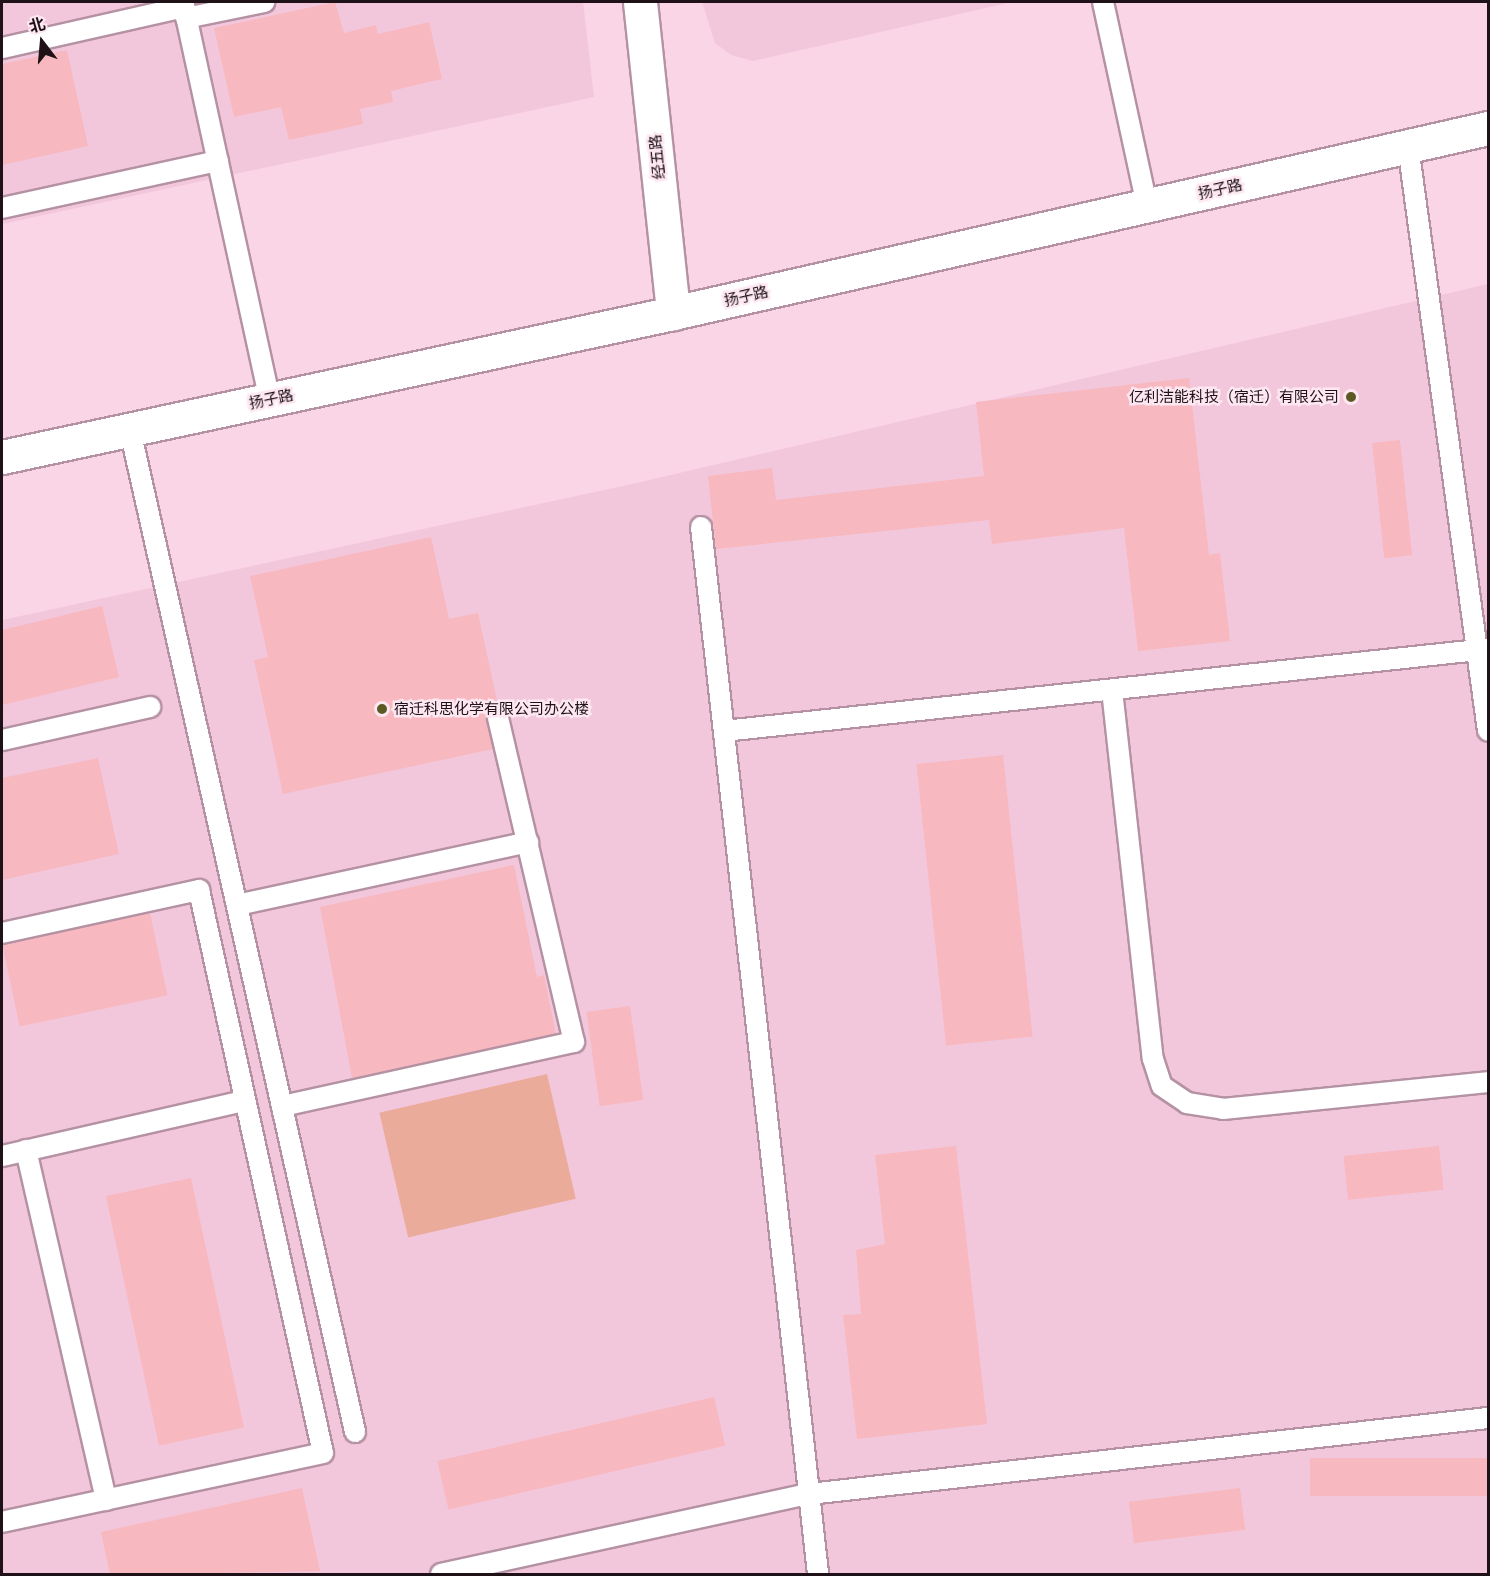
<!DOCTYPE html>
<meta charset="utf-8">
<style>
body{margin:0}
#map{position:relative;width:1490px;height:1576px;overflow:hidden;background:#fad5e6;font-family:"Source Serif 4","Noto Sans SC",serif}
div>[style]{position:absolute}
.built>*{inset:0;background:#f3c7db}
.green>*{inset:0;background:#eaab9b;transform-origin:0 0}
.building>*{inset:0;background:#f8b8bf;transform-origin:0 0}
.roads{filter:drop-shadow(2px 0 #b592a3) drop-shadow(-2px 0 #b592a3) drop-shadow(0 2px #b592a3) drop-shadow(0 -2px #b592a3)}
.service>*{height:20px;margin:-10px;padding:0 10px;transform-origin:10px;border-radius:10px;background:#fff}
.tertiary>*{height:33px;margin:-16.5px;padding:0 16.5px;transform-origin:16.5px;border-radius:16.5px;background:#fff}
.dots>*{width:16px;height:16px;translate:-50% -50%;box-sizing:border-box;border:3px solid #fde7f1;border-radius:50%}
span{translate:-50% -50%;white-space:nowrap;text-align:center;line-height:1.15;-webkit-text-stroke:5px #fde7f1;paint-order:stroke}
.street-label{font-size:15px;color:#1e1218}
.poi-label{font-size:15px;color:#1e1218}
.right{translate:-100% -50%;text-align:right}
.left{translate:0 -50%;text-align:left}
.frame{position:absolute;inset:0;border:3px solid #1e1218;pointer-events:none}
.north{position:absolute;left:12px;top:12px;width:60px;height:60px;-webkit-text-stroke:4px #fde7f1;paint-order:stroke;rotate:344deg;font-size:16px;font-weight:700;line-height:24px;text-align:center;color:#1e1218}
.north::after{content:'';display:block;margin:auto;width:21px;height:27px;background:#1e1218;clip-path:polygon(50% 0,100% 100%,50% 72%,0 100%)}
</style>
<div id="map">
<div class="built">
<i style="clip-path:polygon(2px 2px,583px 2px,594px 97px,2px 224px)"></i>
<i style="clip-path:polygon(702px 2px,1012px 2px,753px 61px,731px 55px,715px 43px)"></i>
<i style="clip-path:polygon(1488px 284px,1488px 1574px,2px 1574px,2px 620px,632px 484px)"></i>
</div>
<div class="green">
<i style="left:547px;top:1074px;width:128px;height:172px;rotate:77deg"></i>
</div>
<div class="building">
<i style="clip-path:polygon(335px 2px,344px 33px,376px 25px,378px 34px,429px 22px,442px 79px,391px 91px,393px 102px,360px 109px,363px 124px,289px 140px,281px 107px,234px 117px,214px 28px)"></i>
<i style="clip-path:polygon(67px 50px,88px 146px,2px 165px,2px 64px)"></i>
<i style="clip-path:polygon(1189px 378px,1209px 555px,1220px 553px,1230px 641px,1138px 651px,1124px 528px,992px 544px,989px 520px,716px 549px,708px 476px,772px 468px,776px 500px,984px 476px,976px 402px)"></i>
<i style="left:1400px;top:440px;width:116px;height:28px;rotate:84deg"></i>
<i style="clip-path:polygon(431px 537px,449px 619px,478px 613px,498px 705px,486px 714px,493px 749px,283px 794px,254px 660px,268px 657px,250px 576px)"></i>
<i style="clip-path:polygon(102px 606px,119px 677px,2px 705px,2px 630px)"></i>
<i style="left:1003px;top:755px;width:283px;height:87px;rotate:84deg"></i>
<i style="clip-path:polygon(98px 758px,119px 854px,2px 880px,2px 778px)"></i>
<i style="clip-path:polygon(514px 865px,537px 977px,544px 975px,556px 1034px,352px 1078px,320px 907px)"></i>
<i style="left:150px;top:913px;width:84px;height:151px;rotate:78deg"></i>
<i style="left:630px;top:1006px;width:95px;height:44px;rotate:82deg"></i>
<i style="clip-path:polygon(956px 1146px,987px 1424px,857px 1439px,843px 1315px,861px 1314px,856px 1250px,885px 1244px,875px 1155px)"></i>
<i style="left:1439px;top:1146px;width:44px;height:96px;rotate:84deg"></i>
<i style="left:191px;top:1178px;width:255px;height:87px;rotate:78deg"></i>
<i style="left:714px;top:1397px;width:50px;height:284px;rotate:77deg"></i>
<i style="left:1488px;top:1458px;width:38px;height:178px;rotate:90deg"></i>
<i style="clip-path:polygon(302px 1488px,320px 1571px,110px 1575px,101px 1532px)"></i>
<i style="left:1240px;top:1488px;width:42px;height:112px;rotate:83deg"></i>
</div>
<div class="roads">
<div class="service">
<i style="left:183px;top:2px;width:407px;rotate:77.7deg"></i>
<i style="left:1103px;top:2px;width:208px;rotate:77.8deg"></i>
<i style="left:186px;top:18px;width:80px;rotate:-11.6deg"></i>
<i style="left:2px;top:48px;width:187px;rotate:-12.7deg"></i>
<i style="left:1408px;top:146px;width:590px;rotate:82.21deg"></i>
<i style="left:2px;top:208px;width:221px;rotate:-12.3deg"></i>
<i style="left:130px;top:430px;width:1027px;rotate:77.34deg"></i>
<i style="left:701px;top:527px;width:1054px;rotate:83.62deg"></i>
<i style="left:1112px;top:690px;width:371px;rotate:83.7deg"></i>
<i style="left:1153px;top:1059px;width:28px;rotate:72deg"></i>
<i style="left:1162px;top:1086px;width:30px;rotate:34deg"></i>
<i style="left:1187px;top:1103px;width:36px;rotate:9deg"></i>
<i style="left:1223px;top:1109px;width:266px;rotate:-5.8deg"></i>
<i style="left:724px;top:731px;width:768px;rotate:-6.13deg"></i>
<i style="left:2px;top:740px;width:152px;rotate:-12.6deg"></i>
<i style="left:237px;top:905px;width:298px;rotate:-12.2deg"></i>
<i style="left:2px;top:933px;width:202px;rotate:-12.3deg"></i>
<i style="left:199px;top:890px;width:576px;rotate:77.58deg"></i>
<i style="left:323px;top:1453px;width:328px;rotate:167.9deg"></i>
<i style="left:282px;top:1106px;width:299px;rotate:-12.4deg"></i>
<i style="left:574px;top:1042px;width:334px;rotate:-103.2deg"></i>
<i style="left:26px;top:1150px;width:359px;rotate:77.1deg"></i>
<i style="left:2px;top:1156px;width:249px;rotate:-12.8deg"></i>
<i style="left:441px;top:1574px;width:377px;rotate:-12.3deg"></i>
<i style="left:809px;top:1494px;width:683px;rotate:-6.39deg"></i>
</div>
<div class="tertiary">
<i style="left:640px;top:2px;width:313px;rotate:83.9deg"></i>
<i style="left:2px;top:457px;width:686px;rotate:-12.11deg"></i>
<i style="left:673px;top:313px;width:836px;rotate:-12.79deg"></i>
</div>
</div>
<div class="dots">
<i style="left:1351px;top:397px;background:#5c5925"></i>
<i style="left:382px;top:709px;background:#5c5925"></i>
</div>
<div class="street-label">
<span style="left:657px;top:157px;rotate:-96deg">经五路</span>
<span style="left:1220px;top:189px;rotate:-13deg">扬子路</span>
<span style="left:746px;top:296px;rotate:-13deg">扬子路</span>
<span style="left:271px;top:399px;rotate:-12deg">扬子路</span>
</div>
<div class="poi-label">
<span class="right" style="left:1339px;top:397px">亿利洁能科技（宿迁）有限公司</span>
<span class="left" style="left:394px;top:709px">宿迁科思化学有限公司办公楼</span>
</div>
<div class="frame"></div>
<div class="north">北</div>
</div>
